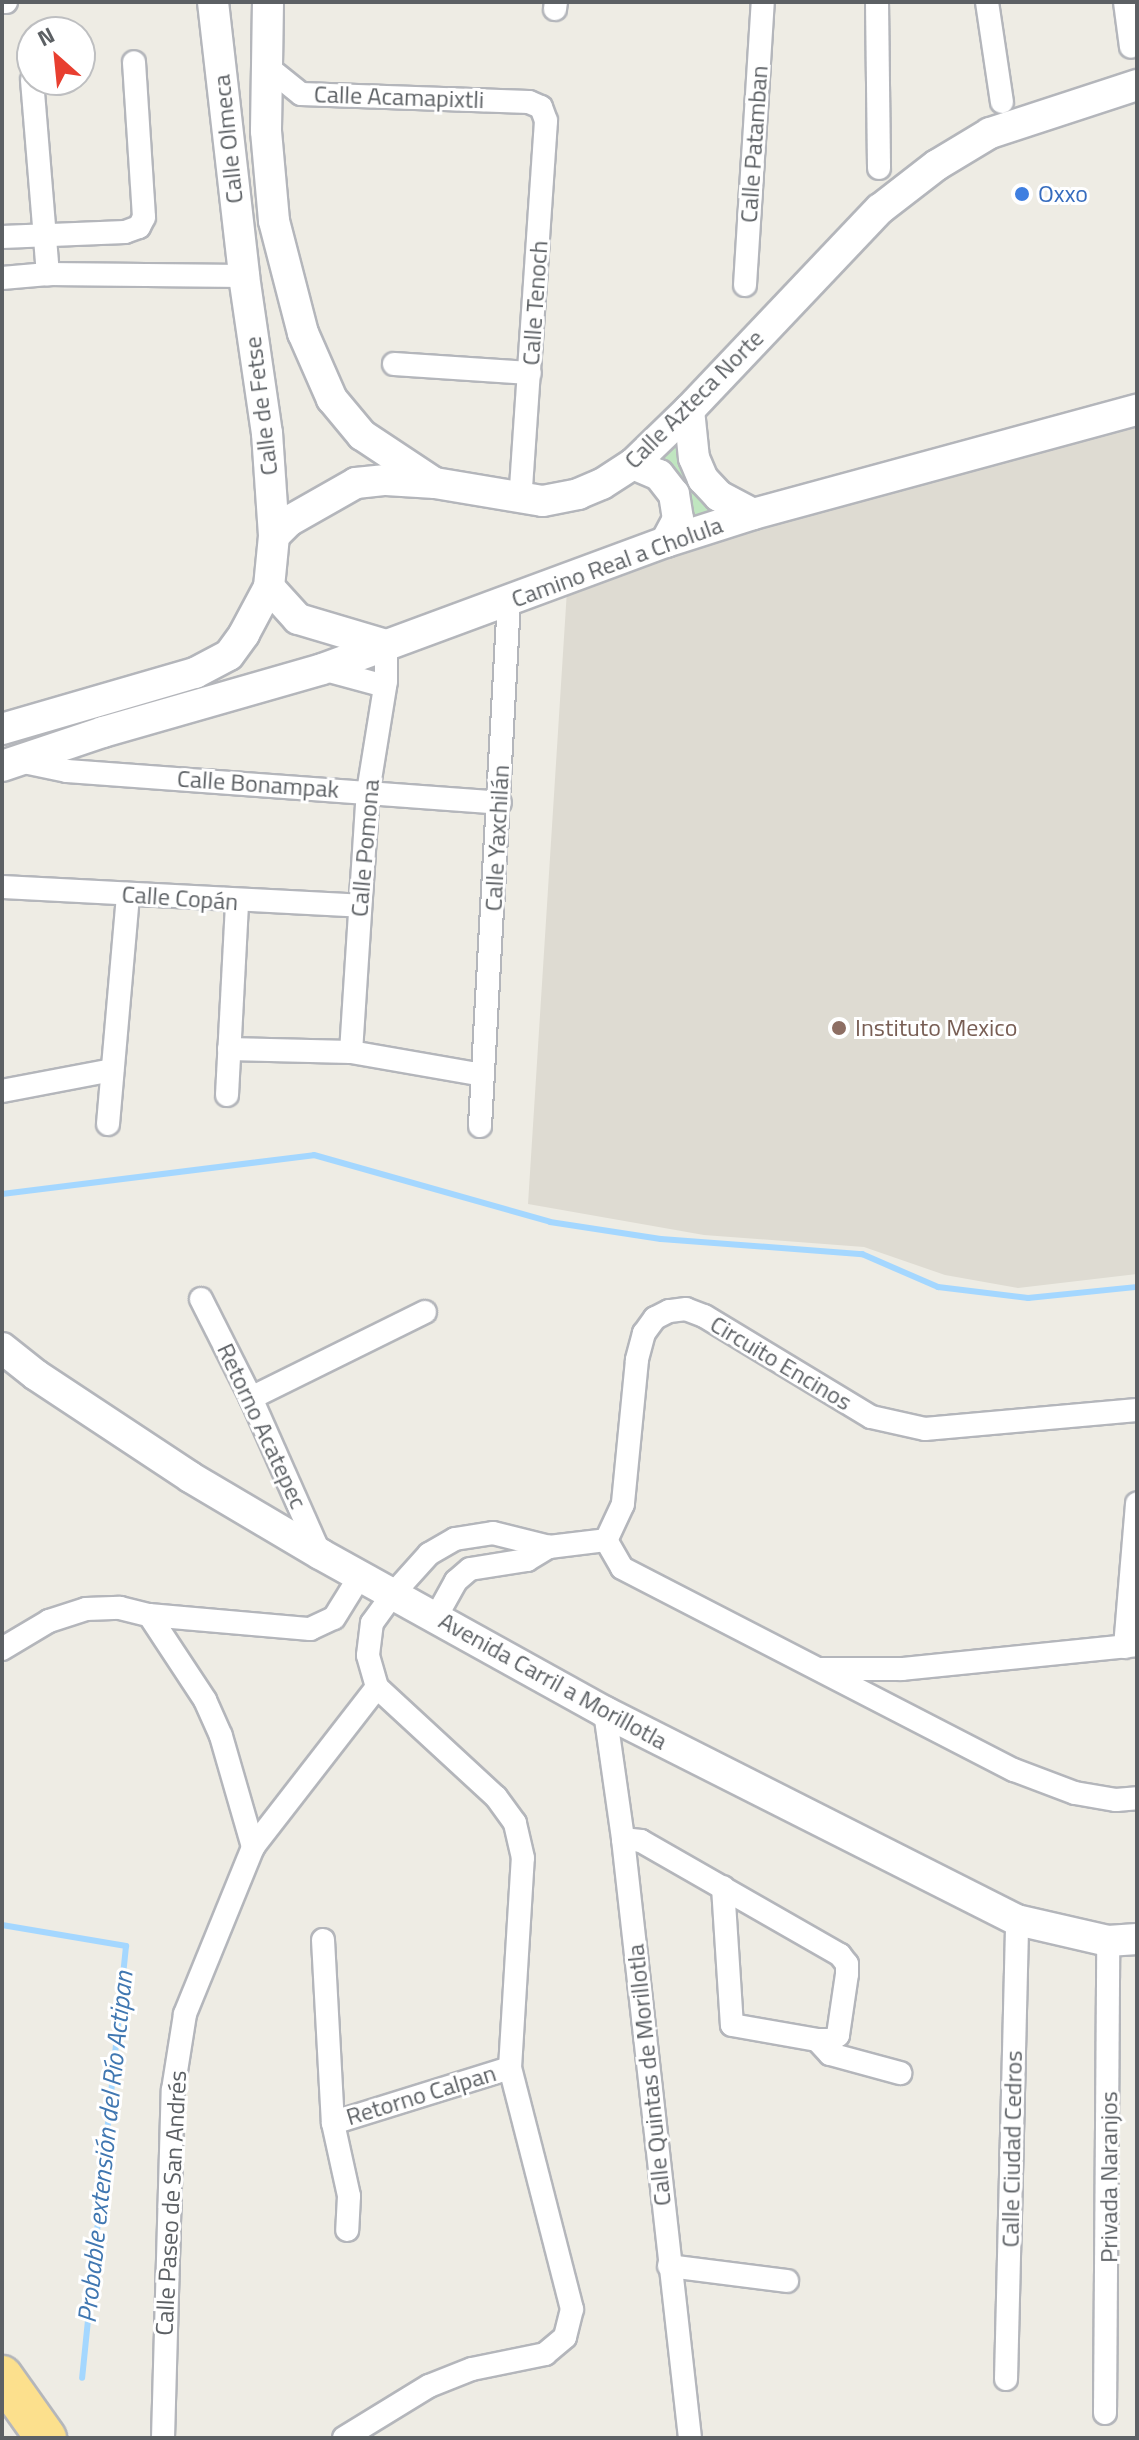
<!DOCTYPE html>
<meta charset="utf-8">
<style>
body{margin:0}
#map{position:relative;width:1139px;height:2440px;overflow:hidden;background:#eeece4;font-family:"Titillium Web",sans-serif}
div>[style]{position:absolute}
.education>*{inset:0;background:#dedbd2}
.green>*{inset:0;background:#c0e6c0}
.stream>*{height:6px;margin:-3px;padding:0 3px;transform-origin:3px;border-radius:3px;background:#a4d7ff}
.roads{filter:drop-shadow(2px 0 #b4b6bb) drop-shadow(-2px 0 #b4b6bb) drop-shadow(0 2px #b4b6bb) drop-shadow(0 -2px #b4b6bb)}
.street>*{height:22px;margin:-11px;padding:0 11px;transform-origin:11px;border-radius:11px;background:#fff}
.secondary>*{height:30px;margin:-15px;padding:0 15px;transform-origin:15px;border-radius:15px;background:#fff}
.highway>*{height:40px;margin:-20px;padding:0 20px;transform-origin:20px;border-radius:20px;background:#fce08d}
.dots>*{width:22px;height:22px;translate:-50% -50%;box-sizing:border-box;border:4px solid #fff;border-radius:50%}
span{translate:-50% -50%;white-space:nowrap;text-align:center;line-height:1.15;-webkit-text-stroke:6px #fff;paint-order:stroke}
.street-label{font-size:24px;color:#5c6064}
.shop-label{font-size:24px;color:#366cbe}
.left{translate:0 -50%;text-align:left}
.education-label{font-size:24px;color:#785e54}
.water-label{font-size:26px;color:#4077b1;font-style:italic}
.frame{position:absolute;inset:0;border:4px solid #5c6064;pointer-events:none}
.north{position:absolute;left:16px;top:16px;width:80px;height:80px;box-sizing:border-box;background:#fff;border:2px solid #bebfc1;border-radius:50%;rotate:333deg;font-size:22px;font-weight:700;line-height:32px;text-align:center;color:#5c6064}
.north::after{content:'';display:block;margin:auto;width:28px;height:36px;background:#e83f30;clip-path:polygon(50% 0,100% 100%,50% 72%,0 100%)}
</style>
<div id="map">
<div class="education">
<i style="clip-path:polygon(1137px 419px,1137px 1274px,1018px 1288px,945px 1275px,864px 1247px,704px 1235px,528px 1204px,567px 590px,759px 526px)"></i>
</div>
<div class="green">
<i style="clip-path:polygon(676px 434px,722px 511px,689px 523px,650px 458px)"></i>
</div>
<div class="stream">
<i style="left:2px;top:1194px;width:314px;rotate:-7.1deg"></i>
<i style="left:314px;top:1155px;width:245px;rotate:15.8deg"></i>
<i style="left:550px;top:1222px;width:112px;rotate:8.7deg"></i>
<i style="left:661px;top:1239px;width:202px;rotate:4.3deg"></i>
<i style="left:862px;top:1254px;width:83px;rotate:23.5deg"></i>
<i style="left:938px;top:1287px;width:91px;rotate:7deg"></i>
<i style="left:1028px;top:1298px;width:110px;rotate:-5.8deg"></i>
<i style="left:2px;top:1925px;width:126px;rotate:9.6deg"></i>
<i style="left:126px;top:1946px;width:434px;rotate:95.8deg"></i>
</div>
<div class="roads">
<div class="street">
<i style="left:2px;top:2px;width:4px"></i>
<i style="left:877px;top:2px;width:166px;rotate:89.3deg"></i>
<i style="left:987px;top:2px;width:101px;rotate:81.5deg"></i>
<i style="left:1125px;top:2px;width:45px;rotate:82.4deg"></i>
<i style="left:555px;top:9px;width:7px;rotate:-82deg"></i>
<i style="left:265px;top:65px;width:46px;rotate:38.9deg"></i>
<i style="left:301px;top:94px;width:228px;rotate:2deg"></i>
<i style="left:529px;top:102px;width:13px;rotate:23deg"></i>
<i style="left:541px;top:107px;width:15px;rotate:70deg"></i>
<i style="left:546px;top:121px;width:379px;rotate:93.9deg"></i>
<i style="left:32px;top:80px;width:195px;rotate:85.3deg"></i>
<i style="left:2px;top:237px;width:123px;rotate:-2.3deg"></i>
<i style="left:125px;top:232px;width:15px;rotate:-20deg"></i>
<i style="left:139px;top:227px;width:11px;rotate:-63deg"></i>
<i style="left:144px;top:217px;width:155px;rotate:-93.7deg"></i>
<i style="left:2px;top:278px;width:46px;rotate:-5deg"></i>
<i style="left:48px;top:274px;width:196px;rotate:0.6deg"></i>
<i style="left:745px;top:285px;width:284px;rotate:-86.4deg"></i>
<i style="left:394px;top:364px;width:136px;rotate:3.8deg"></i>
<i style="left:322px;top:669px;width:65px;rotate:15.1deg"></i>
<i style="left:19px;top:761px;width:49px;rotate:11.8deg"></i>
<i style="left:67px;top:771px;width:434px;rotate:4.2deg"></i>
<i style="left:2px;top:887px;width:358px;rotate:3deg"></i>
<i style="left:229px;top:1049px;width:122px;rotate:1.4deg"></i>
<i style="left:351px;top:1052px;width:134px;rotate:9.9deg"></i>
<i style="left:351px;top:1052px;width:261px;rotate:-86.3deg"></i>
<i style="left:368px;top:792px;width:112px;rotate:-80.8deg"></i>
<i style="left:386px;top:681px;width:36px;rotate:-90deg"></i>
<i style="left:2px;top:1091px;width:112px;rotate:-10.8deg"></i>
<i style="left:227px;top:1095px;width:193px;rotate:-87deg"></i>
<i style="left:108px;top:1124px;width:231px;rotate:-85deg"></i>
<i style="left:480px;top:1126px;width:527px;rotate:-86.84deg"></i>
<i style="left:201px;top:1299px;width:111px;rotate:63.2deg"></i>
<i style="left:251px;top:1398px;width:171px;rotate:66.1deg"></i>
<i style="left:251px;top:1398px;width:194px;rotate:-26.3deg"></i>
<i style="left:1137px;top:1410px;width:213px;rotate:174.9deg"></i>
<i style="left:925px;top:1429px;width:55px;rotate:-167.5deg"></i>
<i style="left:871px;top:1417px;width:195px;rotate:-148.8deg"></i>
<i style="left:704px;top:1316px;width:19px;rotate:-159deg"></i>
<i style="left:686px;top:1309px;width:17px;rotate:173deg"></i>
<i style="left:669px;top:1311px;width:16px;rotate:153deg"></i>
<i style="left:655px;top:1318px;width:19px;rotate:126deg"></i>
<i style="left:644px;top:1333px;width:28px;rotate:105deg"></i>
<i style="left:637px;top:1360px;width:145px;rotate:95.6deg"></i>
<i style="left:623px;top:1504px;width:40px;rotate:115deg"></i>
<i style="left:606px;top:1540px;width:32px;rotate:60deg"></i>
<i style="left:622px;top:1568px;width:441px;rotate:27.3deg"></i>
<i style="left:1014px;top:1770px;width:65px;rotate:20.7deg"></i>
<i style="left:1075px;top:1793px;width:42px;rotate:9.7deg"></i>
<i style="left:1116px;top:1800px;width:21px;rotate:-5deg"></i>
<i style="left:149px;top:1615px;width:102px;rotate:56.6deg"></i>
<i style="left:205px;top:1700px;width:39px;rotate:66deg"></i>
<i style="left:221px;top:1736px;width:116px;rotate:73.9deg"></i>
<i style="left:436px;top:1617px;width:41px;rotate:-60.9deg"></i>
<i style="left:456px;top:1581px;width:18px;rotate:-41deg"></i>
<i style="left:470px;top:1569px;width:58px;rotate:-9deg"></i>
<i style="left:527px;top:1560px;width:26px;rotate:-31deg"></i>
<i style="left:1125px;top:1647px;width:144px;rotate:-85.2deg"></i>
<i style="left:2px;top:1649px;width:55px;rotate:-30.8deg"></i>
<i style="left:49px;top:1621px;width:39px;rotate:-18deg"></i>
<i style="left:86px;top:1609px;width:34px;rotate:-2deg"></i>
<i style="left:120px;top:1608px;width:30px;rotate:14deg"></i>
<i style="left:149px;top:1615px;width:162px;rotate:5deg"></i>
<i style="left:310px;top:1629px;width:26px;rotate:-25deg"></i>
<i style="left:334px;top:1618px;width:49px;rotate:-58.2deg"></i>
<i style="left:820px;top:1669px;width:82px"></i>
<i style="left:902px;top:1669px;width:236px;rotate:-5.8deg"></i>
<i style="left:605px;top:1712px;width:128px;rotate:81.9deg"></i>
<i style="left:623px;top:1839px;width:603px;rotate:83.62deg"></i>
<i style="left:623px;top:1839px;width:18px;rotate:6deg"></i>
<i style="left:641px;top:1841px;width:229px;rotate:29.8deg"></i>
<i style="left:840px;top:1955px;width:11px;rotate:52deg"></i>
<i style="left:847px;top:1964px;width:10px;rotate:90deg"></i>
<i style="left:847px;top:1974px;width:62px;rotate:98.4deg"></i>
<i style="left:838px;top:2035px;width:9px;rotate:144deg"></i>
<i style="left:831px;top:2040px;width:14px;rotate:180deg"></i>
<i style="left:723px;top:1887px;width:138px;rotate:86.3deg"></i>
<i style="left:732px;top:2025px;width:86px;rotate:10deg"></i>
<i style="left:817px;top:2040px;width:19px;rotate:47deg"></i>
<i style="left:830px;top:2054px;width:73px;rotate:15.2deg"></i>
<i style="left:323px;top:1940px;width:183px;rotate:86.9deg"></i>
<i style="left:333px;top:2123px;width:75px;rotate:77.6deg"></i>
<i style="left:349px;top:2196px;width:34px;rotate:93deg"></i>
<i style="left:333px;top:2123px;width:185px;rotate:-17.3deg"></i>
<i style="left:669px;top:2266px;width:119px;rotate:7.2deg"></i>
<i style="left:1006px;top:2379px;width:459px;rotate:-88.6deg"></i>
<i style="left:1105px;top:2413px;width:472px;rotate:-89.6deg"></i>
<i style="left:163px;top:2438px;width:348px;rotate:-88.4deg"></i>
<i style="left:173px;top:2090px;width:77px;rotate:-81deg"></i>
<i style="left:185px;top:2014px;width:180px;rotate:-67.8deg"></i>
<i style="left:253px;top:1847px;width:202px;rotate:-52.2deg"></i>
<i style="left:344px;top:2438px;width:100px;rotate:-31.5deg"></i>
<i style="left:429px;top:2386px;width:46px;rotate:-21.6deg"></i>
<i style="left:472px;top:2369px;width:75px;rotate:-11.6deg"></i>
<i style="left:545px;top:2354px;width:26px;rotate:-40deg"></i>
<i style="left:565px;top:2337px;width:29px;rotate:-76deg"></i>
<i style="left:572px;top:2309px;width:249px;rotate:-104.4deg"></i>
<i style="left:510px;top:2068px;width:210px;rotate:-86.5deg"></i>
<i style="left:523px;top:1858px;width:36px;rotate:-103deg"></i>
<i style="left:515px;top:1823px;width:32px;rotate:-126deg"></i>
<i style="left:496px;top:1797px;width:162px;rotate:-137.3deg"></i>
<i style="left:377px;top:1687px;width:33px;rotate:-106deg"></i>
<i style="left:368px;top:1655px;width:32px;rotate:-83deg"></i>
<i style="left:372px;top:1623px;width:36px;rotate:-54deg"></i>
<i style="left:393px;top:1594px;width:54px;rotate:-48deg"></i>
<i style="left:429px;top:1554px;width:30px;rotate:-30deg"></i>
<i style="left:455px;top:1539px;width:38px;rotate:-9deg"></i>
<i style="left:493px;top:1533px;width:58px;rotate:14deg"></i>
<i style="left:549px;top:1547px;width:57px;rotate:-7deg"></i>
</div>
<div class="secondary">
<i style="left:213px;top:2px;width:276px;rotate:83.5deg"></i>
<i style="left:244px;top:276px;width:159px;rotate:81.7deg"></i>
<i style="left:267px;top:433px;width:103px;rotate:86.1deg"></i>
<i style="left:268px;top:2px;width:129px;rotate:90.9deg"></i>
<i style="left:266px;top:131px;width:90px;rotate:84.9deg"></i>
<i style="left:274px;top:221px;width:116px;rotate:75.5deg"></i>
<i style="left:303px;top:333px;width:72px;rotate:66.3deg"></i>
<i style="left:332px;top:399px;width:47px;rotate:50.2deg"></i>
<i style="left:362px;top:435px;width:85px;rotate:33.5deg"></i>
<i style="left:689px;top:410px;width:48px;rotate:84.1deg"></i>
<i style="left:694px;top:458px;width:23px;rotate:67deg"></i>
<i style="left:703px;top:479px;width:23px;rotate:47deg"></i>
<i style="left:719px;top:496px;width:38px;rotate:28deg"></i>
<i style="left:633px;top:464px;width:28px;rotate:23deg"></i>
<i style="left:659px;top:475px;width:24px;rotate:52deg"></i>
<i style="left:674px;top:494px;width:25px;rotate:81deg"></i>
<i style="left:678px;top:519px;width:26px;rotate:118deg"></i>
<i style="left:269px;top:587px;width:43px;rotate:47.8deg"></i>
<i style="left:298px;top:619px;width:92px;rotate:16.5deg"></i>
<i style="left:2px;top:729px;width:201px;rotate:-16.2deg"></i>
<i style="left:195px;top:673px;width:38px;rotate:-28deg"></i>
<i style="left:229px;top:655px;width:26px;rotate:-54deg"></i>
<i style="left:244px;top:634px;width:53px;rotate:-62deg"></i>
<i style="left:269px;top:587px;width:51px;rotate:-84.4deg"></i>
<i style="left:274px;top:536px;width:21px;rotate:-45deg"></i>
<i style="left:289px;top:521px;width:77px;rotate:-29.6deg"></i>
<i style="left:356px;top:483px;width:30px;rotate:-6deg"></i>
<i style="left:386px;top:480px;width:49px;rotate:3.5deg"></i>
<i style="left:435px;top:483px;width:109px;rotate:9.5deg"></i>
<i style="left:543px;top:501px;width:36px;rotate:-11deg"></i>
<i style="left:578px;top:494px;width:26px;rotate:-23deg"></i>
<i style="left:602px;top:484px;width:37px;rotate:-33deg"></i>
<i style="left:633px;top:464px;width:78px;rotate:-44deg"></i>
<i style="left:689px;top:410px;width:277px;rotate:-46.5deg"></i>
<i style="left:880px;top:209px;width:72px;rotate:-37.7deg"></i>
<i style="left:937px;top:165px;width:62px;rotate:-31.1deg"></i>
<i style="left:990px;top:133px;width:155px;rotate:-18.1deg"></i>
<i style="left:2px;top:766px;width:107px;rotate:-18.6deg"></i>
<i style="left:103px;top:732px;width:228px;rotate:-16deg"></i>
<i style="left:322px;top:669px;width:367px;rotate:-20.3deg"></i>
<i style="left:666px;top:542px;width:91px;rotate:-17.8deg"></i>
<i style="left:753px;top:514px;width:398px;rotate:-15.2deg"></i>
<i style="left:2px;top:1348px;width:43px;rotate:38.5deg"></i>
<i style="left:36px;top:1375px;width:185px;rotate:33.5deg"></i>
<i style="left:190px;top:1477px;width:151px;rotate:30.6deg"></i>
<i style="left:320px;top:1554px;width:326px;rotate:29deg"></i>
<i style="left:605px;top:1712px;width:462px;rotate:26.8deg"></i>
<i style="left:1017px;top:1920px;width:93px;rotate:13deg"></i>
<i style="left:1108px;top:1941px;width:29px;rotate:-4deg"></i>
</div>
<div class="highway">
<i style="left:2px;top:2376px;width:76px;rotate:54.6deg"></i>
</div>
</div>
<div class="dots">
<i style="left:1022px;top:194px;background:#3f7fe0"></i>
<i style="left:839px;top:1028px;background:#8d6e63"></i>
</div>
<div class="street-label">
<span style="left:399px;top:97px;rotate:2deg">Calle Acamapixtli</span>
<span style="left:228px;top:139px;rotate:-96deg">Calle Olmeca</span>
<span style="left:754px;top:144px;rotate:-86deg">Calle Patamban</span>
<span style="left:535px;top:303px;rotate:-86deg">Calle Tenoch</span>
<span style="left:694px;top:399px;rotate:-45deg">Calle Azteca Norte</span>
<span style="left:261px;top:406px;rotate:-97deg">Calle de Fetse</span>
<span style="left:617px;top:562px;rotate:-20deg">Camino Real a Cholula</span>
<span style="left:258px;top:784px;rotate:4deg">Calle Bonampak</span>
<span style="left:497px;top:838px;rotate:-87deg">Calle Yaxchilán</span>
<span style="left:365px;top:848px;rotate:-85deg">Calle Pomona</span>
<span style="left:180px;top:898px;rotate:4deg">Calle Copán</span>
<span style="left:781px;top:1363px;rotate:31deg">Circuito Encinos</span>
<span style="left:262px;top:1426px;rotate:65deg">Retorno Acatepec</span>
<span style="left:553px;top:1681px;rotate:29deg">Avenida Carril a Morillotla</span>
<span style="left:649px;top:2075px;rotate:-96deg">Calle Quintas de Morillotla</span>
<span style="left:421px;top:2095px;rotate:-17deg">Retorno Calpan</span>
<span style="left:1012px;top:2149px;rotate:-89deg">Calle Ciudad Cedros</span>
<span style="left:1109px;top:2177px;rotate:-90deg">Privada Naranjos</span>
<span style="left:171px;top:2203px;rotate:-87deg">Calle Paseo de San Andrés</span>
</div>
<div class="shop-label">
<span class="left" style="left:1038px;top:194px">Oxxo</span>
</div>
<div class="education-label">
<span class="left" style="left:855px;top:1028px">Instituto Mexico</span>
</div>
<div class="water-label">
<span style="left:105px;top:2147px;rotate:-84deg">Probable extensión del Río Actipan</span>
</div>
<div class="frame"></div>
<div class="north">N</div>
</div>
